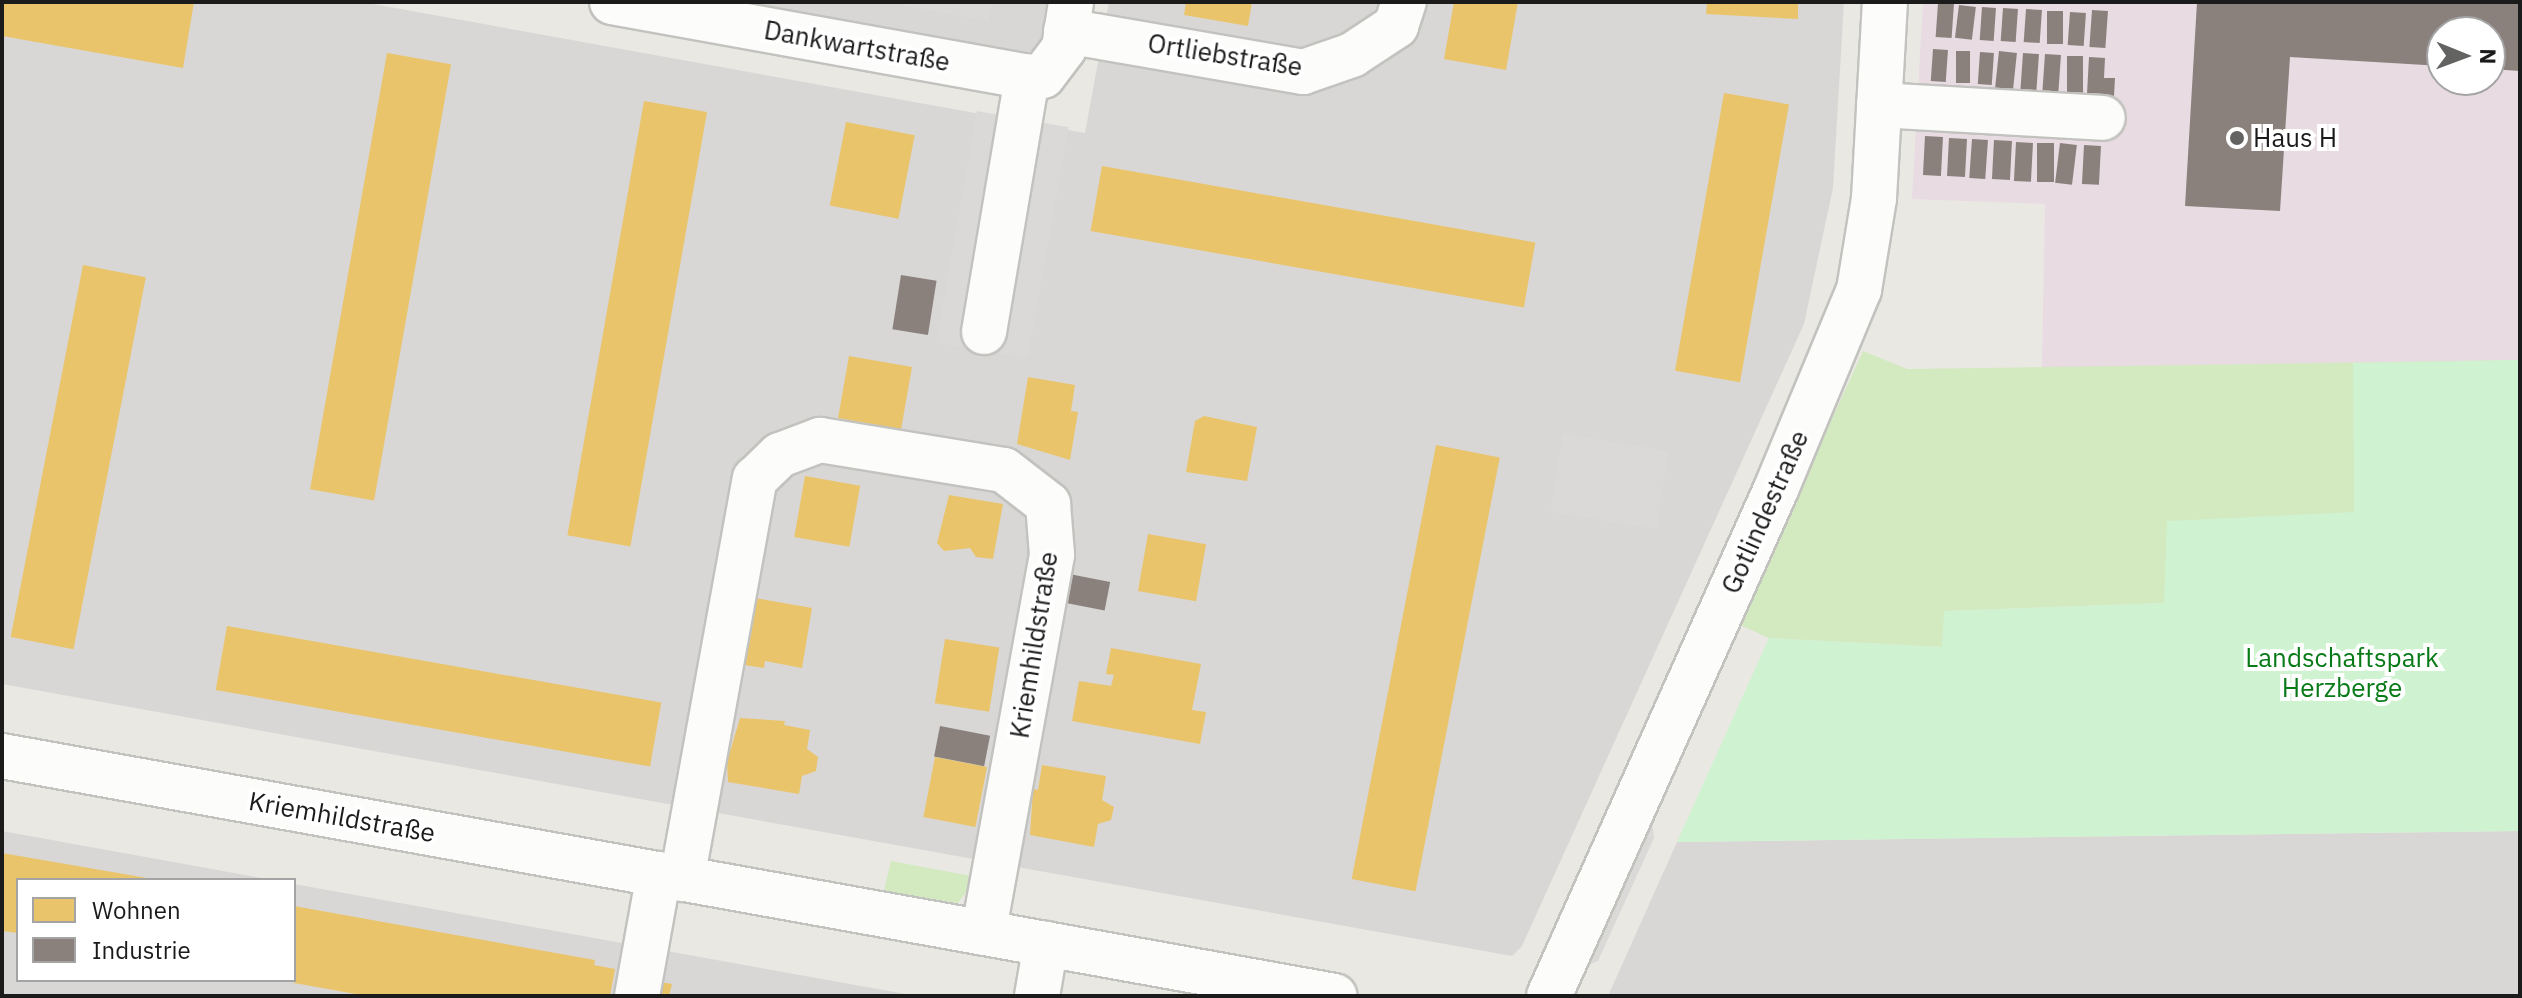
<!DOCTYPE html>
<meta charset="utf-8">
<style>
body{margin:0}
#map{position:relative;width:2522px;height:998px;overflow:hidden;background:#eae8e3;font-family:"IBM Plex Sans",sans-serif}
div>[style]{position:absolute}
.residential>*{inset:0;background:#d9d7d5}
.industrial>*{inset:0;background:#e8dbe2}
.grass>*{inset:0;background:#d3e9c0}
.park>*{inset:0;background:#cff2d1}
.parking>*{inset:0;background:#dad9d7;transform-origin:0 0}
.homes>*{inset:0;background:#e9c46a;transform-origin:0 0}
.industry>*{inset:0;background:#8a817c;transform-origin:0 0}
.roads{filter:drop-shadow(2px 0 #c2c2bf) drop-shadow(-2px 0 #c2c2bf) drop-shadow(0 2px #c2c2bf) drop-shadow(0 -2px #c2c2bf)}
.minor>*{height:44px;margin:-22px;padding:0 22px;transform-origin:22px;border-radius:22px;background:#fcfcfb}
.dots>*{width:22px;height:22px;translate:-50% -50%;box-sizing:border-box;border:4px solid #fff;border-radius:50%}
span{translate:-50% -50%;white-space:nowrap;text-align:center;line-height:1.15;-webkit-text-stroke:8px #fff;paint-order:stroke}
.street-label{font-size:26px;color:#1b1b1b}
.poi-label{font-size:26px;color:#1b1b1b}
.left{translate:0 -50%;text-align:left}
.park-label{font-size:26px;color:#087a18}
.frame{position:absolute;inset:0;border:4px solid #1b1b1b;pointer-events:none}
.legend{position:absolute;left:16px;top:878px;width:280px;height:104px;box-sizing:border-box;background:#fff;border:2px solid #a4a4a4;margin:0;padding:10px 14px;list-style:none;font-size:24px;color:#1b1b1b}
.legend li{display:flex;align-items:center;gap:16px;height:40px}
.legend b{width:40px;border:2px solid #a4a4a4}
.north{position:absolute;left:2426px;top:16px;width:80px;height:80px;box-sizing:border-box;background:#fff;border:2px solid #a4a4a4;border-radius:50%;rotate:91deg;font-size:22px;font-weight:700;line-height:32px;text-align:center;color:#1b1b1b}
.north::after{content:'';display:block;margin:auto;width:28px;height:36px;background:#636361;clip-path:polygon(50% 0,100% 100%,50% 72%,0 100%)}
</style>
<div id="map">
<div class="residential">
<i style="clip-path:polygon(2px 2px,362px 2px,1085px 133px,1109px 2px,1844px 2px,1833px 188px,1804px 324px,1522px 946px,1512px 956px,2px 684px)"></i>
<i style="clip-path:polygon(708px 2px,1050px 2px,1040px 45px,1023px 56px)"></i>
<i style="clip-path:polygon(2px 831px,272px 880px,18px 880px,18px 980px,294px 980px,294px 884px,917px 996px,2px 996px)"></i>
<i style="clip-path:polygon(2520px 831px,2520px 996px,1608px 996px,1677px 842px)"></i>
</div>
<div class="industrial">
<i style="clip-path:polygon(evenodd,1923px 2px,2520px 2px,2520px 360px,2042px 368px,2045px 204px,1912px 199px,1923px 2px,2442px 32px,2490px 32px,2490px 80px,2442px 80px,2442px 32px)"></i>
</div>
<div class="grass">
<i style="clip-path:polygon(1863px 351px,1907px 369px,2520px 360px,2520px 746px,2164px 603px,1945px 611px,1942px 647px,1769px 638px,1738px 624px)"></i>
<i style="clip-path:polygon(891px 861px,977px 877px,958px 903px,884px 891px)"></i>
</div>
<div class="park">
<i style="clip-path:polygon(2520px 360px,2520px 831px,1677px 842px,1769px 638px,1942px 647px,1944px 611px,2164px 603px,2167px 521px,2354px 512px,2353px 363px)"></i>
</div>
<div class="parking">
<i style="clip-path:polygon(884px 2px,993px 2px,989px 21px)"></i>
<i style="left:977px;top:111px;width:93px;height:235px;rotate:10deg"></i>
<i style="left:1563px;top:434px;width:107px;height:79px;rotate:9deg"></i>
<i style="clip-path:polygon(1651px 814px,1654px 838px,1598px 961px,1580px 968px)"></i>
</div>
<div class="homes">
<i style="clip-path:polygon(2px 2px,194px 2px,183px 68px,2px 36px)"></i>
<i style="clip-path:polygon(1186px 2px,1252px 2px,1248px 26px,1184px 15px)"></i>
<i style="clip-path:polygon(1454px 2px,1518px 2px,1506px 70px,1444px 59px)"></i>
<i style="clip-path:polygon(1707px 2px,1798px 2px,1798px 19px,1706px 14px)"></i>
<i style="left:387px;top:53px;width:65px;height:443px;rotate:10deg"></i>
<i style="left:1724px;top:93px;width:66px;height:282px;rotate:10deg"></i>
<i style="left:644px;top:101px;width:64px;height:441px;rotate:10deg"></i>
<i style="left:846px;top:122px;width:70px;height:85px;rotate:11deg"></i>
<i style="left:1102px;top:166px;width:440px;height:66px;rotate:10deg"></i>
<i style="left:83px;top:265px;width:64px;height:379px;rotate:11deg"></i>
<i style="left:849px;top:356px;width:64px;height:63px;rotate:10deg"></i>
<i style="clip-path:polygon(1028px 377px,1075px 385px,1071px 411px,1078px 412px,1070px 460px,1017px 444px)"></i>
<i style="clip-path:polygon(1204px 416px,1257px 427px,1247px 481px,1186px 472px,1195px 421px)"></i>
<i style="left:1436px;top:445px;width:65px;height:442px;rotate:11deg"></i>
<i style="left:805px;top:476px;width:56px;height:62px;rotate:10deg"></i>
<i style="clip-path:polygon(949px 495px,1003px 504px,993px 559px,976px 557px,970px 548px,944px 551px,937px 543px)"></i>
<i style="left:1148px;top:534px;width:59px;height:58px;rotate:10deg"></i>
<i style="clip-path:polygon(749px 597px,812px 608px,802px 668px,765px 661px,764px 668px,738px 664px)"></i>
<i style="left:227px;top:626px;width:441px;height:65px;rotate:10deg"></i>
<i style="left:945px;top:639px;width:55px;height:65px;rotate:9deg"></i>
<i style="clip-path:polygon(1111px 648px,1201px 664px,1192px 710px,1206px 712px,1200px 744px,1072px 721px,1079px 681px,1111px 686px,1114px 675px,1106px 674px)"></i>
<i style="clip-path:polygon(740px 718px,785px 721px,784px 725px,810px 730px,807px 749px,818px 757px,816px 771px,802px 776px,799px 794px,728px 782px,727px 762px)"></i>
<i style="left:935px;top:757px;width:53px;height:61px;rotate:11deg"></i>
<i style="clip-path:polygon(1042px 765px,1106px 776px,1102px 800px,1114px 807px,1111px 820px,1098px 824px,1094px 847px,1030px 835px,1033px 789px,1038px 790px)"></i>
<i style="clip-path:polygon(2px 853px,147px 878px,147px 880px,18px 880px,18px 933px,2px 931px)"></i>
<i style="clip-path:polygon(294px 906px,595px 960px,594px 965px,615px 969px,610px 996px,367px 996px,294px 983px)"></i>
<i style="clip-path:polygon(654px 981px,672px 984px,669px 996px,652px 996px)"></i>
</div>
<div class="industry">
<i style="clip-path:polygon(2197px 2px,2520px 2px,2520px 71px,2490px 69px,2490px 32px,2442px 32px,2442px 66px,2290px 57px,2280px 211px,2185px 206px)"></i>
<i style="left:1938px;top:3px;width:16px;height:34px;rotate:4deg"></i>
<i style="left:1959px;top:5px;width:17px;height:33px;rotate:7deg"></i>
<i style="left:1982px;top:7px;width:14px;height:33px;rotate:4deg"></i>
<i style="left:2003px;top:8px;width:15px;height:33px;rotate:4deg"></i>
<i style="left:2026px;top:9px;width:16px;height:33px;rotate:4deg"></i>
<i style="left:2092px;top:10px;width:16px;height:37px;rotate:4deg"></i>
<i style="left:2047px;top:11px;width:16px;height:33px"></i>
<i style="left:2070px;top:12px;width:16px;height:33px;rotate:4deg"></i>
<i style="left:1933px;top:49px;width:15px;height:32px;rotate:4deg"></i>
<i style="left:1956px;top:51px;width:14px;height:32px"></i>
<i style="left:1999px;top:51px;width:18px;height:38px;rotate:6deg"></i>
<i style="left:1980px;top:52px;width:14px;height:32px;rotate:4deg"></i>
<i style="left:2023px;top:53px;width:16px;height:37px;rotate:4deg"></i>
<i style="left:2045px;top:54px;width:16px;height:38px;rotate:4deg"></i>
<i style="left:2067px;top:56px;width:16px;height:37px"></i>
<i style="clip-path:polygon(2089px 57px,2105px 58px,2104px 78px,2115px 78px,2114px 96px,2087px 94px)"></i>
<i style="left:1925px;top:136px;width:18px;height:39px;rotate:3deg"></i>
<i style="left:1949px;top:138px;width:18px;height:38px;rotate:3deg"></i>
<i style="left:1972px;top:139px;width:16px;height:39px;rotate:4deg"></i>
<i style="left:1994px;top:140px;width:18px;height:39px;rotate:3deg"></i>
<i style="left:2016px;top:142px;width:17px;height:39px;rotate:3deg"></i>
<i style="left:2037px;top:143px;width:17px;height:39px"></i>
<i style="left:2060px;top:143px;width:17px;height:40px;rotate:7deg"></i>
<i style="left:2084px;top:145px;width:17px;height:39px;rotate:3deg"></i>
<i style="left:901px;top:275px;width:36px;height:55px;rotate:9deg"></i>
<i style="left:1064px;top:573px;width:47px;height:29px;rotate:11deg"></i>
<i style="left:940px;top:726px;width:51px;height:31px;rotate:11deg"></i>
</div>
<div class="roads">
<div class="minor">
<i style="left:612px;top:2px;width:422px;rotate:10.2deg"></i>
<i style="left:1027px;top:77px;width:16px;rotate:-4deg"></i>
<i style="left:1043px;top:76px;width:35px;rotate:-53deg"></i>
<i style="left:1064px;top:48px;width:47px;rotate:-81.3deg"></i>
<i style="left:1066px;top:31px;width:241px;rotate:9.8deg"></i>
<i style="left:1303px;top:72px;width:52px;rotate:-19.1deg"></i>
<i style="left:1352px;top:55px;width:53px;rotate:-33.4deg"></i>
<i style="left:1396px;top:26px;width:25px;rotate:-72deg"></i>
<i style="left:1879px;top:105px;width:224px;rotate:3.3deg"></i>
<i style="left:984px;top:332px;width:259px;rotate:-80.4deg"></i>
<i style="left:2px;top:756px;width:1354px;rotate:10.21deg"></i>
<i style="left:682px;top:879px;width:407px;rotate:-79.7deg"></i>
<i style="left:755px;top:479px;width:35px;rotate:-44deg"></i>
<i style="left:780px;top:455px;width:43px;rotate:-20.6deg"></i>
<i style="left:820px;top:440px;width:186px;rotate:9.3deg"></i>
<i style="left:1004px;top:470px;width:56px;rotate:37.7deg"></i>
<i style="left:1048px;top:504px;width:51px;rotate:85.5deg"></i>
<i style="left:1052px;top:555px;width:384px;rotate:100.3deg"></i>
<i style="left:637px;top:996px;width:124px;rotate:-79.8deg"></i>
<i style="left:1037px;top:996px;width:53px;rotate:-80.2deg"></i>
<i style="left:1549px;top:996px;width:555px;rotate:-65.88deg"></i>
<i style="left:1776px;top:489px;width:216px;rotate:-67.4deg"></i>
<i style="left:1859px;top:290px;width:93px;rotate:-80.7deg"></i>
<i style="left:1874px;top:198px;width:196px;rotate:-86.8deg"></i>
</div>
</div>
<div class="dots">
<i style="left:2237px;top:138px;background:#636361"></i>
</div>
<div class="street-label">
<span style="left:857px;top:46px;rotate:10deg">Dankwartstraße</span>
<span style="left:1225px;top:55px;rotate:9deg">Ortliebstraße</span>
<span style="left:1765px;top:512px;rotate:-66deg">Gotlindestraße</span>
<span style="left:1034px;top:645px;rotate:-81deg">Kriemhildstraße</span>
<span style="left:342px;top:817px;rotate:10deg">Kriemhildstraße</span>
</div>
<div class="poi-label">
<span class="left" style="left:2253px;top:138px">Haus H</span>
</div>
<div class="park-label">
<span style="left:2342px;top:673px">Landschaftspark<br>Herzberge</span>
</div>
<div class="frame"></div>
<ul class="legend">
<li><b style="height:22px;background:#e9c46a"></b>Wohnen</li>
<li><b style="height:22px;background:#8a817c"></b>Industrie</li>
</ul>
<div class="north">N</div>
</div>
